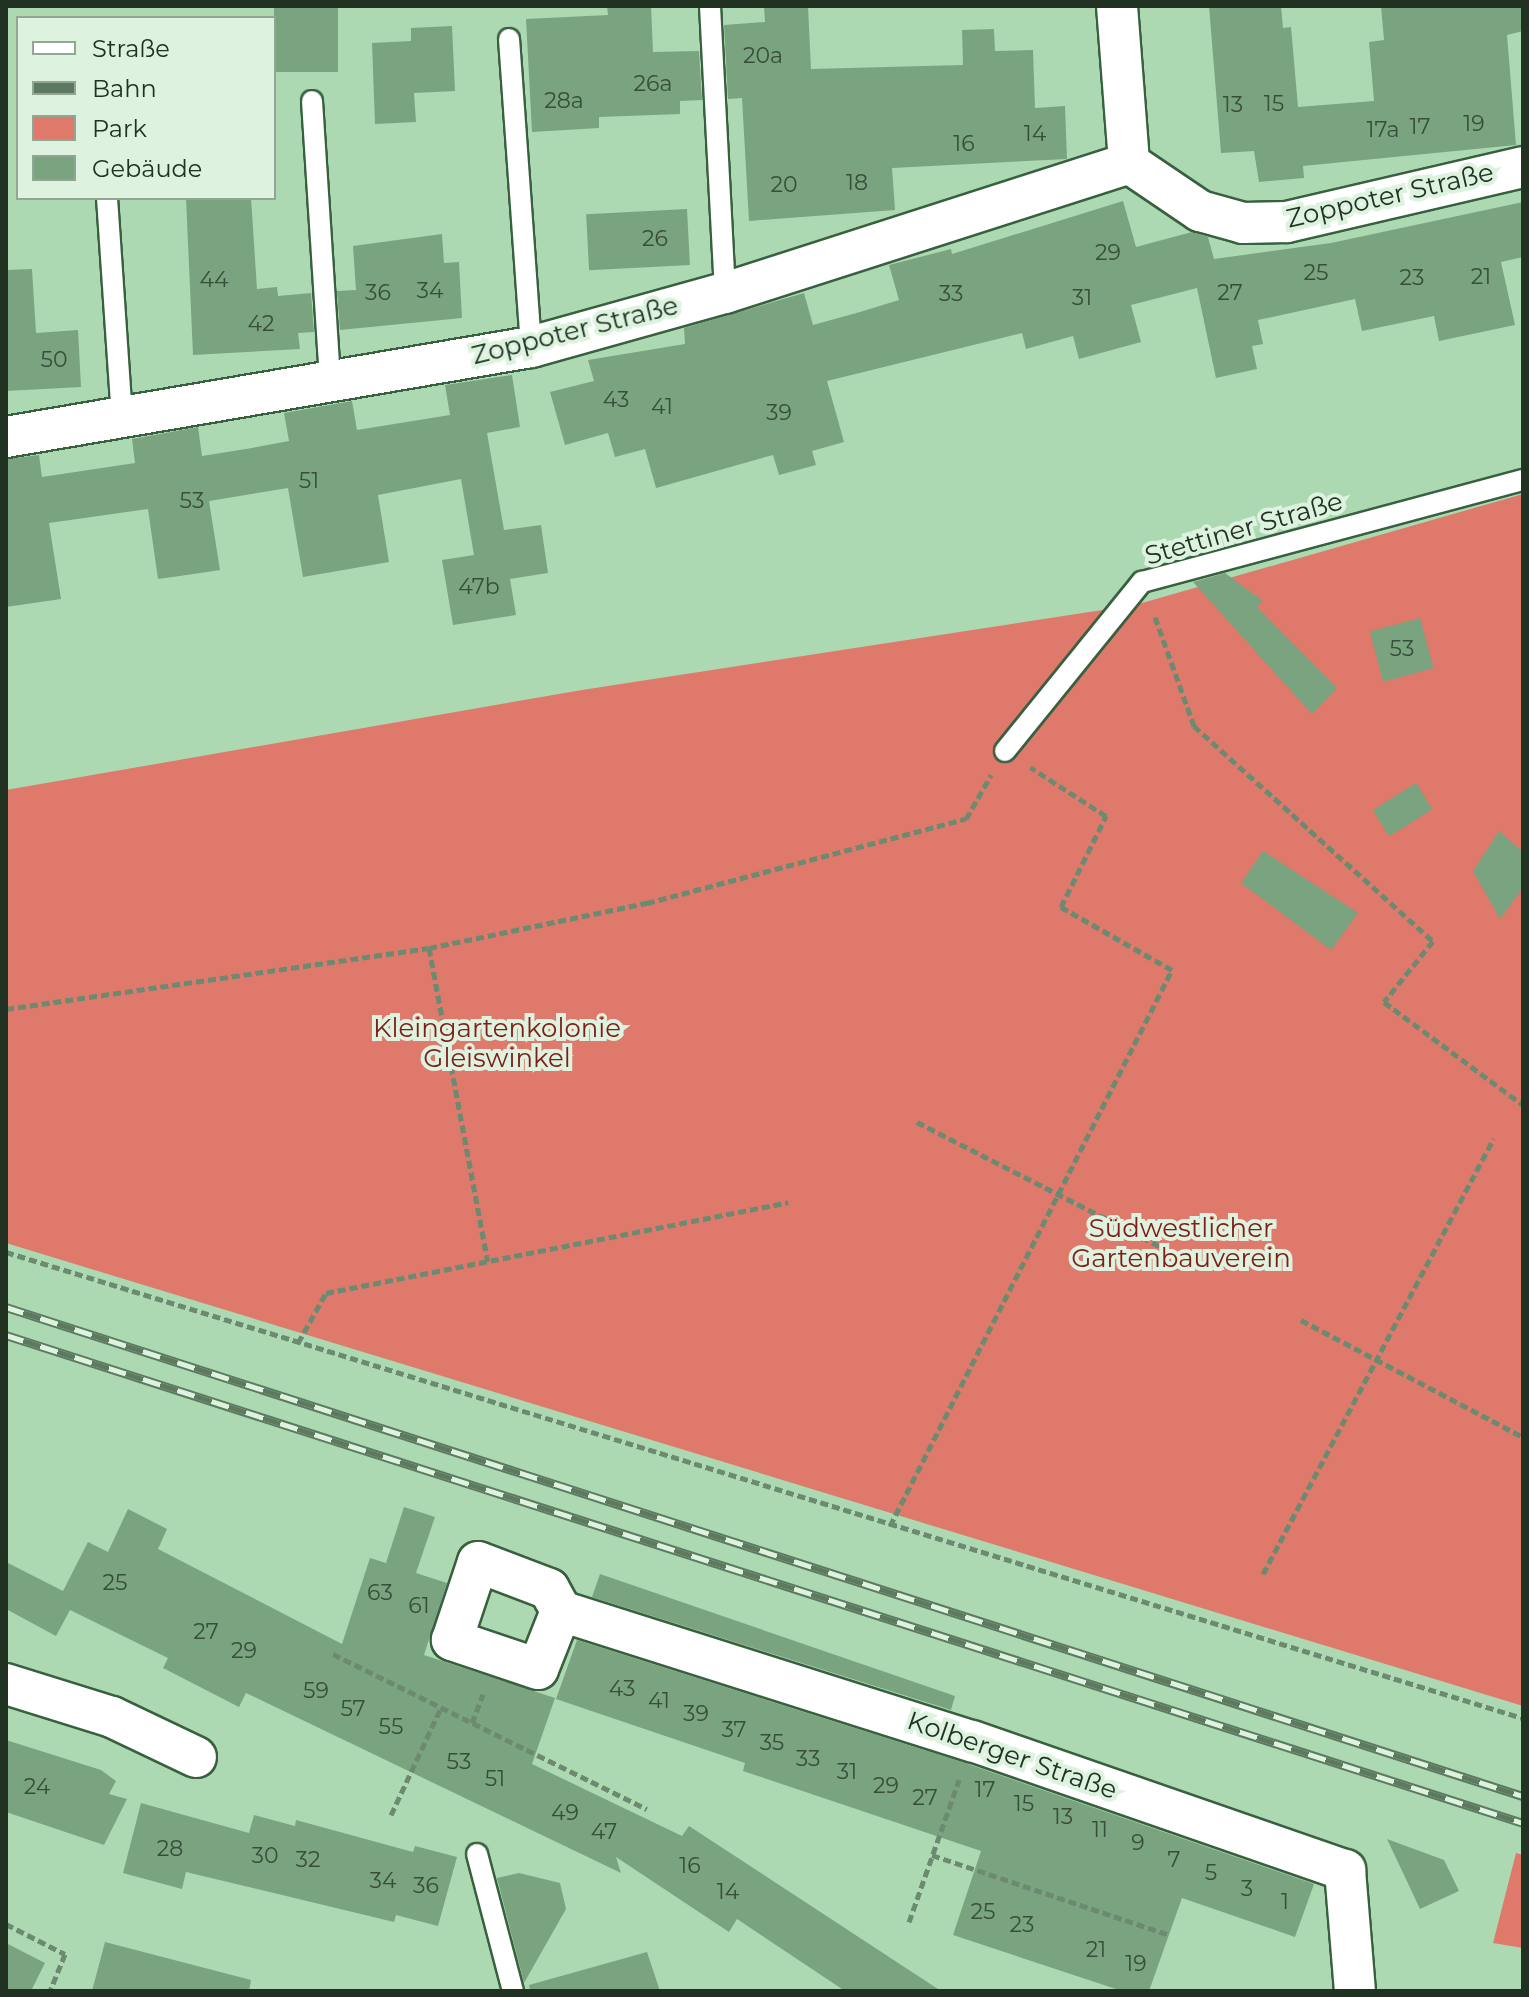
<!DOCTYPE html>
<meta charset="utf-8">
<style>
body{margin:0}
#map{position:relative;width:1529px;height:1997px;overflow:hidden;background:#acd9b2;font-family:Montserrat,sans-serif}
div>[style]{position:absolute}
.green>*{inset:0;background:#de796c}
.building>*{inset:0;background:#79a47f;transform-origin:0 0}
.path>*{height:5px;margin-top:-2.5px;transform-origin:0;background:repeating-linear-gradient(90deg,#6b8a6f 0 8px,transparent 0 12px)}
.roads{filter:drop-shadow(2px 0 #38603f) drop-shadow(-2px 0 #38603f) drop-shadow(0 2px #38603f) drop-shadow(0 -2px #38603f)}
.lane>*{height:20px;margin:-10px;padding:0 10px;transform-origin:10px;border-radius:10px;background:#fff}
.street>*{height:40px;margin:-20px;padding:0 20px;transform-origin:20px;border-radius:20px;background:#fff}
.rail>*{height:9px;margin-top:-4.5px;transform-origin:0;background:repeating-linear-gradient(90deg,#ddf3df 0 18px,#5d7a61 0 36px);box-sizing:border-box;border-block:2px solid #5d7a61}
span{translate:-50% -50%;white-space:nowrap;text-align:center;line-height:1.15;-webkit-text-stroke:8px #ddf3df;paint-order:stroke}
.number-label{font-size:22px;color:#374e3a}
.number-label span{-webkit-text-stroke-width:0}
.street-label{font-size:26px;color:#213223}
.park-label{font-size:26px;color:#821c16}
.frame{position:absolute;inset:0;border:8px solid #213223;pointer-events:none}
.legend{position:absolute;left:16px;top:16px;width:260px;height:184px;box-sizing:border-box;background:#ddf3df;border:2px solid #92a694;margin:0;padding:10px 14px;list-style:none;font-size:24px;color:#213223}
.legend li{display:flex;align-items:center;gap:16px;height:40px}
.legend b{width:40px;border:2px solid #92a694}
</style>
<div id="map">
<div class="green">
<i style="clip-path:polygon(1523px 494px,1523px 1706px,6px 1243px,6px 790px,582px 690px,1135px 605px)"></i>
<i style="clip-path:polygon(1516px 1853px,1523px 1855px,1523px 1948px,1493px 1943px)"></i>
</div>
<div class="building">
<i style="left:274px;top:6px;width:64px;height:66px"></i>
<i style="clip-path:polygon(607px 6px,651px 6px,653px 52px,699px 51px,702px 100px,680px 101px,680px 114px,599px 117px,599px 128px,532px 132px,526px 19px,608px 15px)"></i>
<i style="clip-path:polygon(764px 6px,808px 6px,811px 69px,963px 65px,962px 30px,994px 29px,995px 51px,1033px 50px,1035px 108px,1065px 106px,1067px 159px,892px 168px,895px 210px,749px 221px,742px 98px,728px 99px,724px 25px,765px 22px)"></i>
<i style="clip-path:polygon(1209px 6px,1281px 6px,1283px 28px,1291px 27px,1298px 107px,1374px 101px,1369px 42px,1384px 40px,1381px 6px,1523px 6px,1523px 31px,1507px 35px,1516px 145px,1303px 166px,1304px 178px,1259px 182px,1254px 151px,1221px 153px)"></i>
<i style="clip-path:polygon(452px 26px,455px 91px,414px 93px,416px 122px,375px 124px,372px 43px,411px 41px,411px 28px)"></i>
<i style="clip-path:polygon(186px 198px,251px 198px,257px 289px,277px 287px,278px 296px,311px 293px,314px 332px,298px 333px,300px 349px,193px 355px)"></i>
<i style="clip-path:polygon(1123px 201px,1136px 247px,1192px 232px,1208px 237px,1214px 259px,1331px 243px,1523px 202px,1523px 257px,1501px 262px,1515px 325px,1439px 341px,1434px 316px,1362px 331px,1355px 299px,1258px 320px,1263px 344px,1252px 346px,1257px 369px,1216px 378px,1197px 288px,1131px 305px,1141px 342px,1079px 359px,1073px 336px,1026px 349px,1022px 333px,827px 381px,844px 442px,812px 451px,816px 465px,779px 475px,773px 455px,656px 488px,645px 449px,615px 457px,608px 433px,565px 445px,550px 392px,594px 381px,588px 360px,685px 344px,684px 328px,804px 293px,813px 325px,860px 312px,899px 300px,889px 265px,951px 249px,952px 254px)"></i>
<i style="left:687px;top:209px;width:56px;height:101px;rotate:87deg"></i>
<i style="clip-path:polygon(442px 234px,444px 263px,459px 262px,462px 318px,340px 330px,337px 291px,356px 290px,353px 246px)"></i>
<i style="clip-path:polygon(32px 269px,36px 333px,78px 330px,81px 387px,6px 391px,6px 270px)"></i>
<i style="clip-path:polygon(512px 375px,520px 427px,487px 433px,504px 530px,541px 525px,548px 573px,510px 579px,516px 615px,453px 625px,442px 560px,474px 555px,461px 479px,378px 495px,389px 562px,303px 577px,288px 488px,209px 501px,220px 570px,187px 575px,158px 579px,148px 509px,49px 523px,61px 599px,6px 607px,6px 459px,39px 455px,42px 477px,135px 463px,132px 439px,198px 427px,202px 456px,246px 449px,289px 441px,284px 413px,352px 401px,357px 430px,450px 415px,445px 385px)"></i>
<i style="clip-path:polygon(1225px 573px,1263px 601px,1257px 607px,1337px 688px,1312px 714px,1193px 582px)"></i>
<i style="left:1420px;top:618px;width:52px;height:52px;rotate:75deg"></i>
<i style="left:1416px;top:783px;width:31px;height:51px;rotate:58deg"></i>
<i style="clip-path:polygon(1499px 831px,1523px 852px,1523px 888px,1500px 919px,1473px 871px)"></i>
<i style="clip-path:polygon(1263px 851px,1358px 913px,1331px 950px,1241px 883px)"></i>
<i style="clip-path:polygon(404px 1507px,435px 1517px,416px 1573px,447px 1583px,424px 1655px,555px 1698px,532px 1764px,682px 1836px,689px 1826px,941px 1991px,845px 1991px,737px 1919px,729px 1932px,616px 1857px,621px 1873px,246px 1693px,239px 1707px,163px 1668px,168px 1658px,70px 1610px,56px 1636px,6px 1609px,6px 1562px,63px 1591px,88px 1542px,108px 1552px,128px 1509px,167px 1529px,158px 1549px,342px 1644px,370px 1558px,386px 1563px)"></i>
<i style="clip-path:polygon(600px 1574px,955px 1696px,951px 1710px,592px 1597px)"></i>
<i style="clip-path:polygon(577px 1640px,965px 1763px,1314px 1884px,1295px 1937px,1182px 1898px,1149px 1991px,1122px 1991px,953px 1935px,981px 1851px,743px 1771px,745px 1763px,556px 1699px)"></i>
<i style="clip-path:polygon(6px 1740px,101px 1770px,116px 1781px,109px 1794px,127px 1799px,104px 1845px,6px 1812px)"></i>
<i style="clip-path:polygon(141px 1803px,249px 1833px,254px 1815px,295px 1826px,296px 1820px,413px 1852px,415px 1846px,457px 1857px,438px 1926px,396px 1915px,394px 1922px,186px 1872px,182px 1889px,123px 1873px)"></i>
<i style="clip-path:polygon(1387px 1839px,1444px 1860px,1459px 1891px,1420px 1909px)"></i>
<i style="clip-path:polygon(519px 1873px,560px 1883px,566px 1909px,524px 1983px,497px 1878px)"></i>
<i style="clip-path:polygon(105px 1942px,251px 1980px,249px 1991px,92px 1991px)"></i>
<i style="clip-path:polygon(6px 1943px,45px 1963px,31px 1991px,6px 1991px)"></i>
<i style="clip-path:polygon(647px 1952px,660px 1991px,530px 1991px,529px 1985px)"></i>
</div>
<div class="path">
<i style="left:1155px;top:617px;width:116px;rotate:70.3deg"></i>
<i style="left:1194px;top:726px;width:321px;rotate:42deg"></i>
<i style="left:1433px;top:941px;width:78px;rotate:128.8deg"></i>
<i style="left:1384px;top:1002px;width:173px;rotate:36.5deg"></i>
<i style="left:429px;top:948px;width:319px;rotate:79.4deg"></i>
<i style="left:6px;top:1009px;width:427px;rotate:-8.2deg"></i>
<i style="left:429px;top:948px;width:223px;rotate:-11.7deg"></i>
<i style="left:647px;top:903px;width:330px;rotate:-14.8deg"></i>
<i style="left:966px;top:819px;width:51px;rotate:-60.4deg"></i>
<i style="left:917px;top:1122px;width:299px;rotate:27.1deg"></i>
<i style="left:6px;top:1252px;width:1587px;rotate:17.08deg"></i>
<i style="left:1301px;top:1320px;width:251px;rotate:27.8deg"></i>
<i style="left:298px;top:1343px;width:57px;rotate:-60.8deg"></i>
<i style="left:326px;top:1293px;width:471px;rotate:-11.1deg"></i>
<i style="left:890px;top:1526px;width:623px;rotate:-63.11deg"></i>
<i style="left:1172px;top:970px;width:128px;rotate:-150.4deg"></i>
<i style="left:1061px;top:907px;width:102px;rotate:-63.7deg"></i>
<i style="left:1106px;top:816px;width:90px;rotate:-147.2deg"></i>
<i style="left:1263px;top:1574px;width:493px;rotate:-62.1deg"></i>
<i style="left:333px;top:1654px;width:350px;rotate:26.3deg"></i>
<i style="left:472px;top:1723px;width:31px;rotate:-69deg"></i>
<i style="left:391px;top:1815px;width:118px;rotate:-65deg"></i>
<i style="left:932px;top:1855px;width:248px;rotate:18.6deg"></i>
<i style="left:909px;top:1922px;width:151px;rotate:-70.6deg"></i>
<i style="left:6px;top:1924px;width:66px;rotate:27deg"></i>
<i style="left:65px;top:1954px;width:40px;rotate:112deg"></i>
</div>
<div class="roads">
<div class="lane">
<i style="left:710px;top:6px;width:287px;rotate:87deg"></i>
<i style="left:509px;top:39px;width:309px;rotate:85.9deg"></i>
<i style="left:312px;top:101px;width:281px;rotate:86.3deg"></i>
<i style="left:107px;top:198px;width:219px;rotate:86.1deg"></i>
<i style="left:1005px;top:751px;width:218px;rotate:-51deg"></i>
<i style="left:1142px;top:582px;width:394px;rotate:-15deg"></i>
<i style="left:477px;top:1854px;width:142px;rotate:75.3deg"></i>
</div>
<div class="street">
<i style="left:1117px;top:6px;width:157px;rotate:85.6deg"></i>
<i style="left:6px;top:437px;width:533px;rotate:-9.73deg"></i>
<i style="left:531px;top:347px;width:201px;rotate:-15.6deg"></i>
<i style="left:725px;top:293px;width:424px;rotate:-17.8deg"></i>
<i style="left:1129px;top:163px;width:86px;rotate:34.1deg"></i>
<i style="left:1200px;top:211px;width:45px;rotate:15.6deg"></i>
<i style="left:1243px;top:223px;width:44px;rotate:-1.3deg"></i>
<i style="left:1287px;top:222px;width:242px;rotate:-13.1deg"></i>
<i style="left:561px;top:1611px;width:62px;rotate:111.6deg"></i>
<i style="left:538px;top:1669px;width:91px;rotate:-161.4deg"></i>
<i style="left:452px;top:1640px;width:82px;rotate:-71.6deg"></i>
<i style="left:478px;top:1562px;width:76px;rotate:20.8deg"></i>
<i style="left:549px;top:1589px;width:25px;rotate:61deg"></i>
<i style="left:561px;top:1611px;width:431px;rotate:17.6deg"></i>
<i style="left:972px;top:1741px;width:395px;rotate:19.1deg"></i>
<i style="left:1345px;top:1870px;width:121px;rotate:85.3deg"></i>
<i style="left:6px;top:1684px;width:111px;rotate:17.3deg"></i>
<i style="left:112px;top:1717px;width:93px;rotate:25.5deg"></i>
</div>
</div>
<div class="rail">
<i style="left:6px;top:1307px;width:1594px;rotate:17.87deg"></i>
<i style="left:6px;top:1335px;width:1594px;rotate:17.83deg"></i>
</div>
<div class="number-label">
<span style="left:763px;top:56px">20a</span>
<span style="left:653px;top:84px">26a</span>
<span style="left:564px;top:101px">28a</span>
<span style="left:1274px;top:104px">15</span>
<span style="left:1233px;top:105px">13</span>
<span style="left:1474px;top:124px">19</span>
<span style="left:1420px;top:127px">17</span>
<span style="left:1383px;top:130px">17a</span>
<span style="left:1035px;top:134px">14</span>
<span style="left:964px;top:144px">16</span>
<span style="left:857px;top:183px">18</span>
<span style="left:784px;top:185px">20</span>
<span style="left:655px;top:239px">26</span>
<span style="left:1108px;top:253px">29</span>
<span style="left:1316px;top:273px">25</span>
<span style="left:1481px;top:277px">21</span>
<span style="left:1412px;top:278px">23</span>
<span style="left:214px;top:280px">44</span>
<span style="left:430px;top:291px">34</span>
<span style="left:378px;top:293px">36</span>
<span style="left:1230px;top:293px">27</span>
<span style="left:951px;top:294px">33</span>
<span style="left:1082px;top:298px">31</span>
<span style="left:261px;top:324px">42</span>
<span style="left:54px;top:360px">50</span>
<span style="left:616px;top:400px">43</span>
<span style="left:662px;top:407px">41</span>
<span style="left:779px;top:413px">39</span>
<span style="left:309px;top:481px">51</span>
<span style="left:192px;top:501px">53</span>
<span style="left:479px;top:587px">47b</span>
<span style="left:1402px;top:649px">53</span>
<span style="left:115px;top:1583px">25</span>
<span style="left:380px;top:1593px">63</span>
<span style="left:419px;top:1606px">61</span>
<span style="left:206px;top:1632px">27</span>
<span style="left:244px;top:1651px">29</span>
<span style="left:622px;top:1689px">43</span>
<span style="left:316px;top:1691px">59</span>
<span style="left:659px;top:1701px">41</span>
<span style="left:353px;top:1709px">57</span>
<span style="left:696px;top:1714px">39</span>
<span style="left:391px;top:1727px">55</span>
<span style="left:734px;top:1730px">37</span>
<span style="left:772px;top:1743px">35</span>
<span style="left:808px;top:1759px">33</span>
<span style="left:459px;top:1762px">53</span>
<span style="left:847px;top:1772px">31</span>
<span style="left:495px;top:1779px">51</span>
<span style="left:886px;top:1786px">29</span>
<span style="left:37px;top:1787px">24</span>
<span style="left:985px;top:1790px">17</span>
<span style="left:925px;top:1798px">27</span>
<span style="left:1024px;top:1804px">15</span>
<span style="left:565px;top:1813px">49</span>
<span style="left:1063px;top:1817px">13</span>
<span style="left:1100px;top:1830px">11</span>
<span style="left:604px;top:1832px">47</span>
<span style="left:1138px;top:1843px">9</span>
<span style="left:170px;top:1849px">28</span>
<span style="left:265px;top:1856px">30</span>
<span style="left:308px;top:1860px">32</span>
<span style="left:1174px;top:1860px">7</span>
<span style="left:690px;top:1866px">16</span>
<span style="left:1211px;top:1873px">5</span>
<span style="left:383px;top:1881px">34</span>
<span style="left:426px;top:1886px">36</span>
<span style="left:1247px;top:1889px">3</span>
<span style="left:728px;top:1892px">14</span>
<span style="left:1285px;top:1902px">1</span>
<span style="left:983px;top:1912px">25</span>
<span style="left:1022px;top:1925px">23</span>
<span style="left:1096px;top:1950px">21</span>
<span style="left:1136px;top:1964px">19</span>
</div>
<div class="street-label">
<span style="left:1390px;top:196px;rotate:-13deg">Zoppoter Straße</span>
<span style="left:575px;top:331px;rotate:-14deg">Zoppoter Straße</span>
<span style="left:1244px;top:529px;rotate:-16deg">Stettiner Straße</span>
<span style="left:1012px;top:1756px;rotate:19deg">Kolberger Straße</span>
</div>
<div class="park-label">
<span style="left:497px;top:1044px">Kleingartenkolonie<br>Gleiswinkel</span>
<span style="left:1181px;top:1244px">Südwestlicher<br>Gartenbauverein</span>
</div>
<div class="frame"></div>
<ul class="legend">
<li><b style="height:10px;background:#fff"></b>Straße</li>
<li><b style="height:10px;background:#5d7a61"></b>Bahn</li>
<li><b style="height:22px;background:#de796c"></b>Park</li>
<li><b style="height:22px;background:#79a47f"></b>Gebäude</li>
</ul>
</div>
